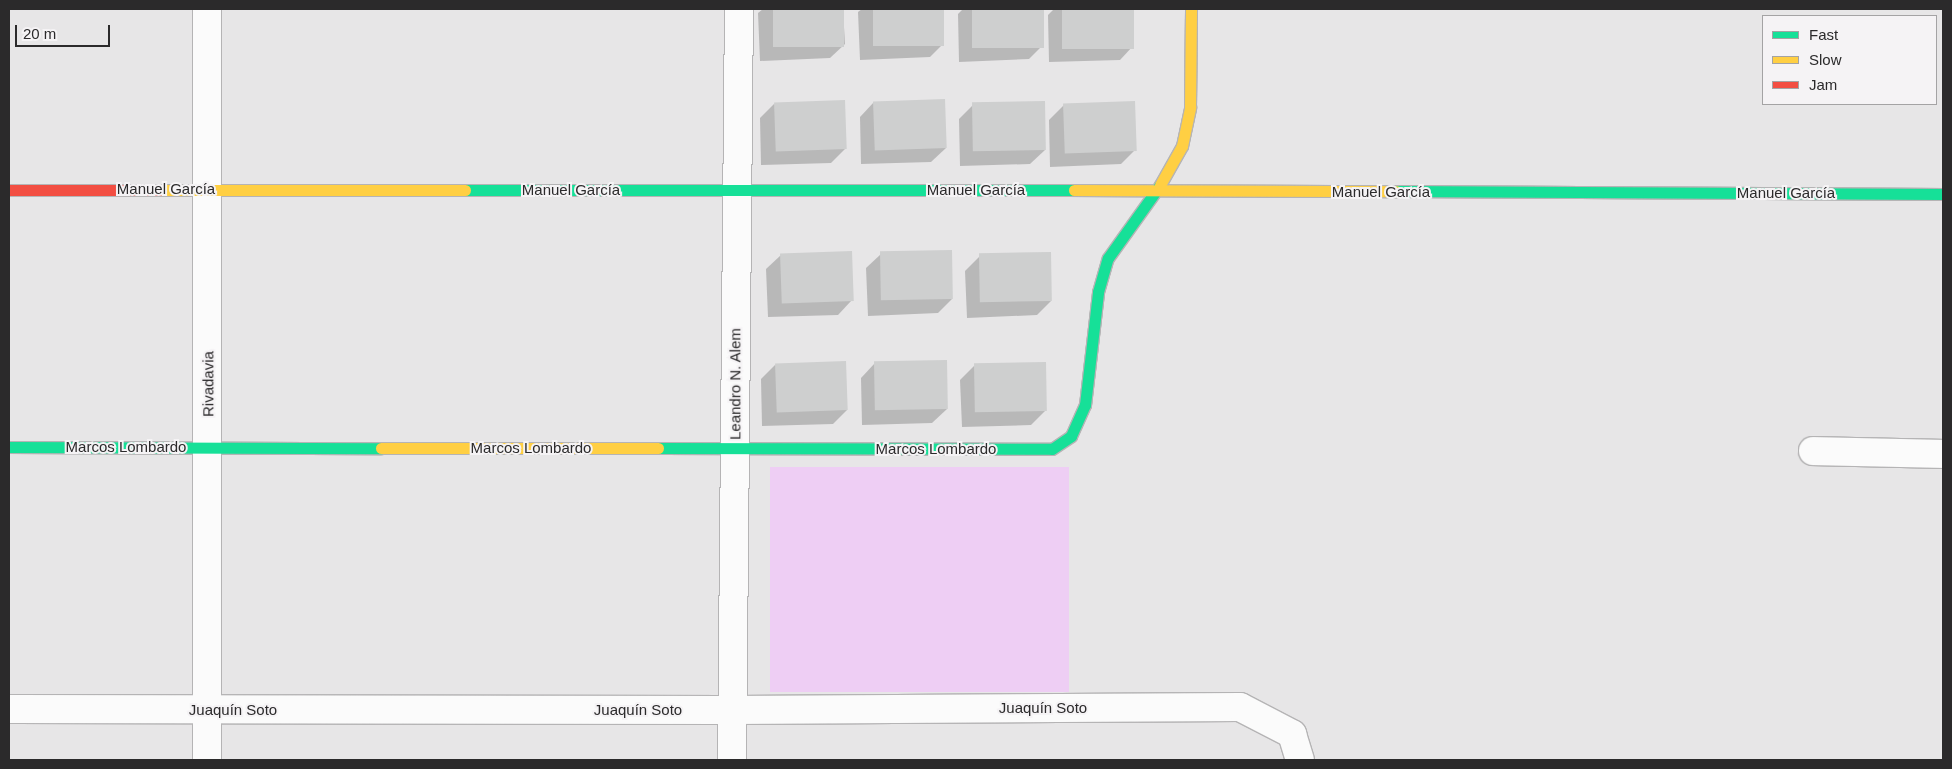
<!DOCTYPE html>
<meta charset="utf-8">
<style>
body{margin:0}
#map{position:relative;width:1952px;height:769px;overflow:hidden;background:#e7e6e7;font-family:Arial,sans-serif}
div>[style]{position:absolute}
.green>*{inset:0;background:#eecef4;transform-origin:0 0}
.shadow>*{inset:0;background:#0003}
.building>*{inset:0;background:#cecfcf;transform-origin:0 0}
.roads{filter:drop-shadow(1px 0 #b5b4b5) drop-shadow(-1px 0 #b5b4b5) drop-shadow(0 1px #b5b4b5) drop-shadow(0 -1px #b5b4b5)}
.street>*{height:28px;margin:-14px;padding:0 14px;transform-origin:14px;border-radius:14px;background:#fbfbfb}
.fast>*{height:11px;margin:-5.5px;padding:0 5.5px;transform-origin:5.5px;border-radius:5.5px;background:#16e098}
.slow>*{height:11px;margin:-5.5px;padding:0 5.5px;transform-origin:5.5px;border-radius:5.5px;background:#ffcf43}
.jam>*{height:11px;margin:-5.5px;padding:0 5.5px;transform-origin:5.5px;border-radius:5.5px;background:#f24e42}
span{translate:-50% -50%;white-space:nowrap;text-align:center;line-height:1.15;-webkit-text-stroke:4px #f5f3f5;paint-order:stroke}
.street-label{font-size:15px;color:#2b2a2b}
.frame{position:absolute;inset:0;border:10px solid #2b2a2b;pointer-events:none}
.legend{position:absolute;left:1762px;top:15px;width:175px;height:90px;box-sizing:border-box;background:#f5f3f5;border:1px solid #a4a3a4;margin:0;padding:6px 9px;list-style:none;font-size:15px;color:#2b2a2b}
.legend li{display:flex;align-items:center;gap:10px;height:25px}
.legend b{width:25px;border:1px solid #a4a3a4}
.scale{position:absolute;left:15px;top:25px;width:95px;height:22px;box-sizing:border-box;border:2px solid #2b2a2b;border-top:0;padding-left:6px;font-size:15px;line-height:18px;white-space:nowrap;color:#2b2a2b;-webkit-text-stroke:4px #f5f3f5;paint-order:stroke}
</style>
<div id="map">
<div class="green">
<i style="left:770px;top:467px;width:299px;height:225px"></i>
</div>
<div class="shadow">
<i style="clip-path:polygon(763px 9px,843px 9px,845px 44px,830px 58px,760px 61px,758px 13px)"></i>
<i style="clip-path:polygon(862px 9px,943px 9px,944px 43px,930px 57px,860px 60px,858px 12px)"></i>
<i style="clip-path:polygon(963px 9px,1042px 9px,1043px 45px,1029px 59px,959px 62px,958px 14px)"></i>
<i style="clip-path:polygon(1054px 9px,1133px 9px,1134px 45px,1120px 60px,1049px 62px,1048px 15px)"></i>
<i style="clip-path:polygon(874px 102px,946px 148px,931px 162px,861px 164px,860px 117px)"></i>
<i style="clip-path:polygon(774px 104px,846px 148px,831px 163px,761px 165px,760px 118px)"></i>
<i style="clip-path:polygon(973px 105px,1045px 150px,1030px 164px,960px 166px,959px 119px)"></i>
<i style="clip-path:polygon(1064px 105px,1135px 150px,1121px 164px,1050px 167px,1049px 120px)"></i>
<i style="clip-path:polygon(881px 254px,952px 299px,938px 313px,868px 316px,866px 268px)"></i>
<i style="clip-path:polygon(781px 255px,852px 300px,838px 315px,768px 317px,766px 269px)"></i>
<i style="clip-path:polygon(980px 256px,1051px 301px,1037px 315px,967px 318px,965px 271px)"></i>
<i style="clip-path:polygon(875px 363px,947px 409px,932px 423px,862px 425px,861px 378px)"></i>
<i style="clip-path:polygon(775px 365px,847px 410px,833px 424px,762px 426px,761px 379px)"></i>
<i style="clip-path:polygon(974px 366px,1046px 410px,1031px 425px,962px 427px,960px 380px)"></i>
</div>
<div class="building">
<i style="left:773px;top:9px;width:71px;height:38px"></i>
<i style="left:873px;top:9px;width:71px;height:37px"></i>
<i style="left:972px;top:9px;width:72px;height:39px"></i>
<i style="left:1062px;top:9px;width:72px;height:40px"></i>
<i style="left:945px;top:99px;width:49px;height:72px;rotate:88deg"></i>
<i style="left:845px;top:100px;width:49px;height:71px;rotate:88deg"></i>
<i style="left:1045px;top:101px;width:49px;height:73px;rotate:89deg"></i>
<i style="left:1135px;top:101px;width:50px;height:72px;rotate:88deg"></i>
<i style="left:952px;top:250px;width:49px;height:72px;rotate:89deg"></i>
<i style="left:852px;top:251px;width:50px;height:72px;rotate:88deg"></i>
<i style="left:1051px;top:252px;width:49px;height:72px;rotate:89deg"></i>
<i style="left:947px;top:360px;width:49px;height:73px;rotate:89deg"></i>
<i style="left:846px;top:361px;width:49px;height:71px;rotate:88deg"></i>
<i style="left:1046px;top:362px;width:49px;height:72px;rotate:89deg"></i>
</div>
<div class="roads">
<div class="street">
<i style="left:207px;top:9px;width:751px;rotate:90deg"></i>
<i style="left:1813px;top:451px;width:130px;rotate:1.3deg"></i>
<i style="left:9px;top:709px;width:724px;rotate:0.08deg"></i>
<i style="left:733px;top:710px;width:507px;rotate:-0.34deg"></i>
<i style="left:1240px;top:707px;width:59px;rotate:27.4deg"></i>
<i style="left:1292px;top:734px;width:27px;rotate:73deg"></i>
<i style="left:732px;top:760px;width:751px;rotate:-89.47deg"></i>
</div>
<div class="fast">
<i style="left:465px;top:190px;width:609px"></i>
<i style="left:1396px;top:191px;width:547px;rotate:0.31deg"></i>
<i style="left:9px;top:447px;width:372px;rotate:0.2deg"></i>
<i style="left:658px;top:448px;width:394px;rotate:0.1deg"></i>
<i style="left:1052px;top:449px;width:23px;rotate:-34deg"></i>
<i style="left:1071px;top:436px;width:34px;rotate:-66deg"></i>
<i style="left:1085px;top:405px;width:114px;rotate:-83.4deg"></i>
<i style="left:1098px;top:292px;width:35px;rotate:-74deg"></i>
<i style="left:1108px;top:258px;width:90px;rotate:-54.5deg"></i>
</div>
<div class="slow">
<i style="left:1160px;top:185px;width:45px;rotate:-60.6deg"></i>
<i style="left:1182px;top:146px;width:40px;rotate:-78deg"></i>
<i style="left:1190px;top:107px;width:98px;rotate:-89.4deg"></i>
<i style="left:159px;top:190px;width:306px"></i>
<i style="left:1074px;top:190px;width:322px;rotate:0.2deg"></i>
<i style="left:381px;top:448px;width:277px"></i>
</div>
<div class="jam">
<i style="left:9px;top:190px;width:150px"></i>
</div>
</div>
<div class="street-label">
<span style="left:166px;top:189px">Manuel García</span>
<span style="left:571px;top:190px">Manuel García</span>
<span style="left:976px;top:190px">Manuel García</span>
<span style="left:1381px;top:192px">Manuel García</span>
<span style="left:1786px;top:193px">Manuel García</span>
<span style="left:208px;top:384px;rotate:-90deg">Rivadavia</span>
<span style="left:735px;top:384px;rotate:-90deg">Leandro N. Alem</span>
<span style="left:126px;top:447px">Marcos Lombardo</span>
<span style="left:531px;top:448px">Marcos Lombardo</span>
<span style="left:936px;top:449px">Marcos Lombardo</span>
<span style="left:1043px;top:708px">Juaquín Soto</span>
<span style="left:233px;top:710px">Juaquín Soto</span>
<span style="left:638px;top:710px">Juaquín Soto</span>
</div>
<div class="frame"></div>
<ul class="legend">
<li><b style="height:6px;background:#16e098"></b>Fast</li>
<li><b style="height:6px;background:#ffcf43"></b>Slow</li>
<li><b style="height:6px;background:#f24e42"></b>Jam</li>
</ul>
<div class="scale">20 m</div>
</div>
